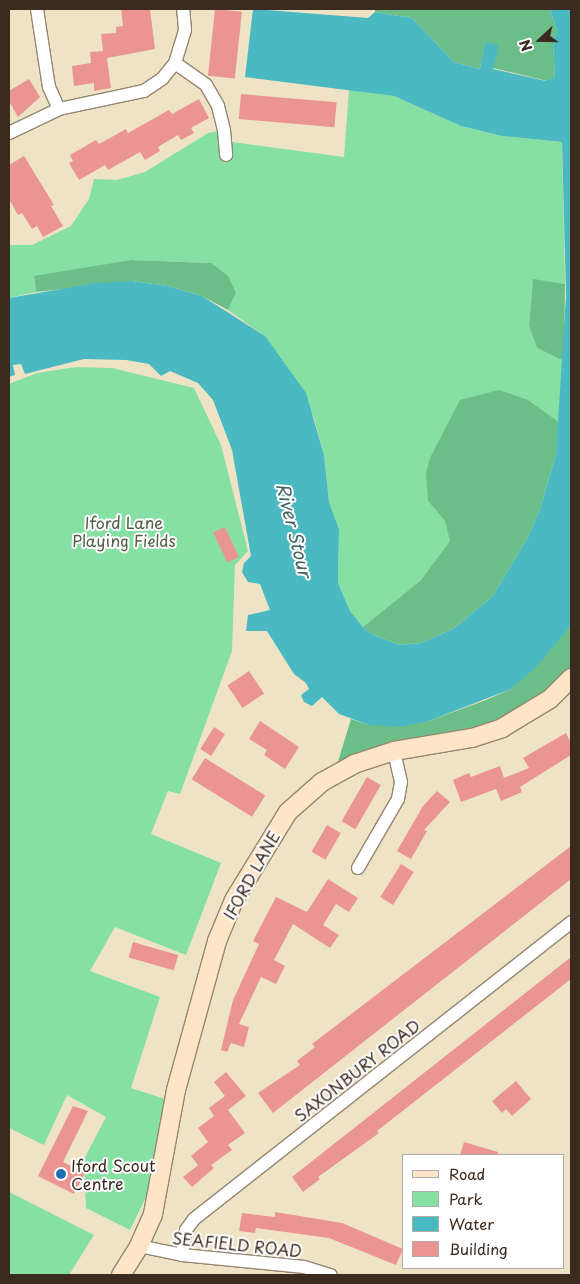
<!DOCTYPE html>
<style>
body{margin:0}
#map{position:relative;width:580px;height:1284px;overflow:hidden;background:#efe3c6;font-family:"Playpen Sans",sans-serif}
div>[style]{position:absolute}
.green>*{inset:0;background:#86dfa3}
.forest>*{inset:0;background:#6cbe89}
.water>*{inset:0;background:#4ab9c2}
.building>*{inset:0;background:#eb9592;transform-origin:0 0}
.roads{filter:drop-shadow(1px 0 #958672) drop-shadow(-1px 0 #958672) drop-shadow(0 1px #958672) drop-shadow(0 -1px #958672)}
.street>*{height:12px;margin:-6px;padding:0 6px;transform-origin:6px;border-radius:6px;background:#fff}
.secondary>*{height:18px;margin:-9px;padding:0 9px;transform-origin:9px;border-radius:9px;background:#fde5c5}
.dots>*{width:14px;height:14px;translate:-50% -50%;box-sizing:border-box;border:2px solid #fff;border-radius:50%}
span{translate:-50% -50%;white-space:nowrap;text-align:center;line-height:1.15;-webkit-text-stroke:4px #fff;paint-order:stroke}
.park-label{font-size:16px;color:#526046}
.street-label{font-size:16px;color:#3b2a1e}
.poi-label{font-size:16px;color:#3b2a1e}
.left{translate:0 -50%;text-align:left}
.water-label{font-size:18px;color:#416360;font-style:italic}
.frame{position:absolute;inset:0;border:10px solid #3b2a1e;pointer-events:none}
.legend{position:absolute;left:402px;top:1154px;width:162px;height:115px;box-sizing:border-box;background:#fff;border:1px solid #b1aaa5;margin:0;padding:6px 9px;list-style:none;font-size:15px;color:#3b2a1e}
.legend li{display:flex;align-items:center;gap:10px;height:25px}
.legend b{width:25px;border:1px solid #b1aaa5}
.north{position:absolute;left:515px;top:15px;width:50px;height:50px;-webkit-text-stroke:4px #fff;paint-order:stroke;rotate:249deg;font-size:14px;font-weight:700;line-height:20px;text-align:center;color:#3b2a1e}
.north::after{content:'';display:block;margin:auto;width:18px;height:22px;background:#3b2a1e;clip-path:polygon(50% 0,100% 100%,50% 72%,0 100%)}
</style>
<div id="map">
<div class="green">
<i style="clip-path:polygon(349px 90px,394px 96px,461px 126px,502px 136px,562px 142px,565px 284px,533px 280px,529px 326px,537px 348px,564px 361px,559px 422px,528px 400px,428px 501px,445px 521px,451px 541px,421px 580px,363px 627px,350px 611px,338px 583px,339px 529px,329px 502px,324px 455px,314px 418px,265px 336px,228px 310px,236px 293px,211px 263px,131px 260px,34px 277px,36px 292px,9px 298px,9px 245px,32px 245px,71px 226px,89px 199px,94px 179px,117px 180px,145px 172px,208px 133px,224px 130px,225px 141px,344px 157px)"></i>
<i style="clip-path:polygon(76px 367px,112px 368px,194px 388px,221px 445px,248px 551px,235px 565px,232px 651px,180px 794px,168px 791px,151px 834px,221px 863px,186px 955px,115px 927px,90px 971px,160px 997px,131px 1088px,165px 1099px,148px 1193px,130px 1230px,86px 1208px,84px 1159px,106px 1117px,67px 1095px,44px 1145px,9px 1128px,9px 384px,37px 373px)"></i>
<i style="clip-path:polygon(9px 1192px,94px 1235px,69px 1275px,9px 1275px)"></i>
</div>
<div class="forest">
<i style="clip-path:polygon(375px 9px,550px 9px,557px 31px,553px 44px,555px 77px,547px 81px,493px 68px,485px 43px,480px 69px,454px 62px,412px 18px,375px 12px)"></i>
<i style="clip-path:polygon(131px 260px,211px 263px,228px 276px,236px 293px,228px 310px,202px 296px,168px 286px,132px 281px,36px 292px,34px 276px)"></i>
<i style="clip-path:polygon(533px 279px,565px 284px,564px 361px,537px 348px,529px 326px)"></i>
<i style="clip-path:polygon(499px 390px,528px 400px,559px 422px,556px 454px,540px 509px,528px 537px,493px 596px,453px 629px,421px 643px,400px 645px,373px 635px,363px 627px,421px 580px,450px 541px,445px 521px,428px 501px,426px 473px,430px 458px,460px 400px)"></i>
<i style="clip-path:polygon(571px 625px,571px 678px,525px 717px,334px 775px,351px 719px,369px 725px,426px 722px,486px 700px,511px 689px)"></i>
</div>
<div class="water">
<i style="clip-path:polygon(253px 9px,368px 18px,375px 12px,412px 18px,454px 62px,480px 69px,485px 42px,499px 45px,493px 69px,546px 81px,555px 77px,553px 44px,557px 31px,550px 9px,571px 9px,571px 625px,537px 666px,511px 689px,426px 722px,398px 727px,369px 725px,339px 714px,322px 697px,312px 706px,304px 702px,301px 695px,309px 689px,306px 683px,294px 674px,267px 631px,246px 631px,248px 615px,270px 610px,260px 584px,248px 582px,242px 572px,244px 563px,251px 556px,232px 450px,213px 400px,198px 383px,170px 371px,161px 376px,149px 364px,126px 360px,84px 359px,25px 374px,21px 364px,13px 365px,15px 375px,9px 377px,9px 298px,96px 283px,132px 281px,168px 286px,202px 296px,265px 336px,306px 393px,324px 455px,329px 502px,339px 529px,338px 583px,350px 611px,363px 627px,373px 635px,400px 645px,421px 643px,453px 629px,493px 596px,528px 537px,540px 509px,556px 454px,566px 295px,562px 142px,502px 136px,461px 126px,394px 96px,245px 77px)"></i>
</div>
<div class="building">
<i style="clip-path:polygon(121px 9px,150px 9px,155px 49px,107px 58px,111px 88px,94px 91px,94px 83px,74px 86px,72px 66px,91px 63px,90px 52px,103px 51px,101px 34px,116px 33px,116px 27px,123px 26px)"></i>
<i style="left:215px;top:9px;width:27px;height:67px;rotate:6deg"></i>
<i style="clip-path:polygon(29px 79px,40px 97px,18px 117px,9px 101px,9px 91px)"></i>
<i style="left:241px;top:94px;width:96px;height:25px;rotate:5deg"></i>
<i style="clip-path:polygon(199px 99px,209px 118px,191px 128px,194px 133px,181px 140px,178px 135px,158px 147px,160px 151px,145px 160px,140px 152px,108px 170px,105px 165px,79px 180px,69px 163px,73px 161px,70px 155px,96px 140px,99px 144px,126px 129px,128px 133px,169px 110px,172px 114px)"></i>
<i style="clip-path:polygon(24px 156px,54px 205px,51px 206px,63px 226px,43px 237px,37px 226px,32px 229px,22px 213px,18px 215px,9px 199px,9px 165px)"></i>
<i style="left:225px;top:527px;width:33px;height:13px;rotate:65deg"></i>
<i style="left:249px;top:671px;width:27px;height:26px;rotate:56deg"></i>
<i style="clip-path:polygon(260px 721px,299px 747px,285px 769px,264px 755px,267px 750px,249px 739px)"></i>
<i style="left:214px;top:727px;width:13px;height:26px;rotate:32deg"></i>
<i style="clip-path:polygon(566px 733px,571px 743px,571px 755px,520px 787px,522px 792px,501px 801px,496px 789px,461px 802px,453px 780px,469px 773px,471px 777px,500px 766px,504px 778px,529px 768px,523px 758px)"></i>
<i style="left:205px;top:758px;width:71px;height:25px;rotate:32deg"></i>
<i style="left:367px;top:777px;width:16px;height:51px;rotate:30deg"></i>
<i style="clip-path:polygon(437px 791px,450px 802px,424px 830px,427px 831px,411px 859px,397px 851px,423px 806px)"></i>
<i style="left:327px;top:825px;width:16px;height:31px;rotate:30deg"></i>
<i style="clip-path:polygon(571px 846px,571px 879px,273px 1113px,258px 1093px,300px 1065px,297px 1061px,315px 1047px,312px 1044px)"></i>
<i style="left:401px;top:864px;width:15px;height:39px;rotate:32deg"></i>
<i style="clip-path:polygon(328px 879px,358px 898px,349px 912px,336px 904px,323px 925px,339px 935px,330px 948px,293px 924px,274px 960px,285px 966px,276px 984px,261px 977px,239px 1024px,249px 1027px,244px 1047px,231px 1043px,227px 1052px,221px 1050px,233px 1000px,259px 944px,253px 941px,276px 897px,307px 912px)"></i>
<i style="left:133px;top:942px;width:47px;height:16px;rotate:16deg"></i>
<i style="clip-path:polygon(571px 957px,571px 979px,377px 1131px,379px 1133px,318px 1177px,320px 1179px,303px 1192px,292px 1177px)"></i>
<i style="clip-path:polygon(226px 1072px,246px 1096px,228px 1110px,245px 1133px,228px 1145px,232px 1150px,211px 1165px,214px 1168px,192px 1187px,183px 1177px,198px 1165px,191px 1156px,208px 1142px,198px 1128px,214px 1116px,209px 1108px,225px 1096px,214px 1082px)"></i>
<i style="clip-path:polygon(516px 1081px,531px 1099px,512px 1116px,506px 1109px,502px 1113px,492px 1101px)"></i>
<i style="clip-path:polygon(73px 1106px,88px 1111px,63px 1162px,85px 1173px,74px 1194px,38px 1176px)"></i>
<i style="clip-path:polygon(464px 1142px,498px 1152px,498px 1155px,460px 1155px)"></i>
<i style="clip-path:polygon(275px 1212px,342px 1223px,403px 1249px,396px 1265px,329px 1238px,256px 1228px,255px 1233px,239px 1231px,242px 1213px,275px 1217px)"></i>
</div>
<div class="roads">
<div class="street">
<i style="left:37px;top:9px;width:79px;rotate:81.3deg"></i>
<i style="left:49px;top:87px;width:24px;rotate:66deg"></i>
<i style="left:175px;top:63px;width:38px;rotate:35deg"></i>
<i style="left:206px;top:85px;width:24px;rotate:60deg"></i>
<i style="left:218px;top:106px;width:25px;rotate:76deg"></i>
<i style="left:224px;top:130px;width:25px;rotate:85deg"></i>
<i style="left:9px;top:133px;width:55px;rotate:-25.6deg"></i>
<i style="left:59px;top:109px;width:87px;rotate:-12deg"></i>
<i style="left:144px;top:91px;width:22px;rotate:-34deg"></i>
<i style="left:162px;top:79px;width:21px;rotate:-51deg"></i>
<i style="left:175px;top:63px;width:34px;rotate:-73deg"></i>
<i style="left:185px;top:30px;width:21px;rotate:-95deg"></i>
<i style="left:358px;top:868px;width:80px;rotate:-59.9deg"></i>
<i style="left:398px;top:799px;width:17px;rotate:-80deg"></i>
<i style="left:401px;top:782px;width:32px;rotate:-103deg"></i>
<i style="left:139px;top:1246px;width:44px;rotate:11.8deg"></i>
<i style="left:182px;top:1255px;width:123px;rotate:5.6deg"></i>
<i style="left:304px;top:1267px;width:28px;rotate:17deg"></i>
<i style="left:182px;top:1255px;width:25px;rotate:-81deg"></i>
<i style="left:186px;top:1230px;width:14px;rotate:-54deg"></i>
<i style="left:194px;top:1219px;width:480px;rotate:-38.2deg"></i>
</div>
<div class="secondary">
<i style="left:121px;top:1275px;width:34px;rotate:-58deg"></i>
<i style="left:139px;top:1246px;width:35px;rotate:-66deg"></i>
<i style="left:153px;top:1214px;width:126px;rotate:-79.5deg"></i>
<i style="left:176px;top:1090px;width:155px;rotate:-74.6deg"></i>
<i style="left:217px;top:941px;width:44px;rotate:-67.5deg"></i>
<i style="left:234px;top:900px;width:103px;rotate:-58.5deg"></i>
<i style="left:288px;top:812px;width:45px;rotate:-41.4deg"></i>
<i style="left:322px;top:782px;width:37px;rotate:-29deg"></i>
<i style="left:354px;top:764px;width:42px;rotate:-18deg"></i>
<i style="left:394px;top:751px;width:79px;rotate:-9.5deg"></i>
<i style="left:472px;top:738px;width:32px;rotate:-18deg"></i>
<i style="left:502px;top:728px;width:56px;rotate:-31.1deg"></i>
<i style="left:550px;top:699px;width:30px;rotate:-45deg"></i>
</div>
</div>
<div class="dots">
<i style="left:61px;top:1174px;background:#1f6fb2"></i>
</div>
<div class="park-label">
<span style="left:124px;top:531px">Iford Lane<br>Playing Fields</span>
</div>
<div class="street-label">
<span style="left:251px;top:875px;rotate:-61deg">IFORD LANE</span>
<span style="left:357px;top:1070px;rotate:-38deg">SAXONBURY ROAD</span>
<span style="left:237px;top:1244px;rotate:6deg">SEAFIELD ROAD</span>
</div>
<div class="poi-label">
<span class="left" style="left:71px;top:1174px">Iford Scout<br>Centre</span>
</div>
<div class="water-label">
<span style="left:294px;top:530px;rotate:76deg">River Stour</span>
</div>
<div class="frame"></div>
<ul class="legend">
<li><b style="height:6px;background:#fde5c5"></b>Road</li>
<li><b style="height:14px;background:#86dfa3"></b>Park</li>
<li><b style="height:14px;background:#4ab9c2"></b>Water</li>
<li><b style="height:14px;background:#eb9592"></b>Building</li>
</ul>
<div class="north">N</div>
</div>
